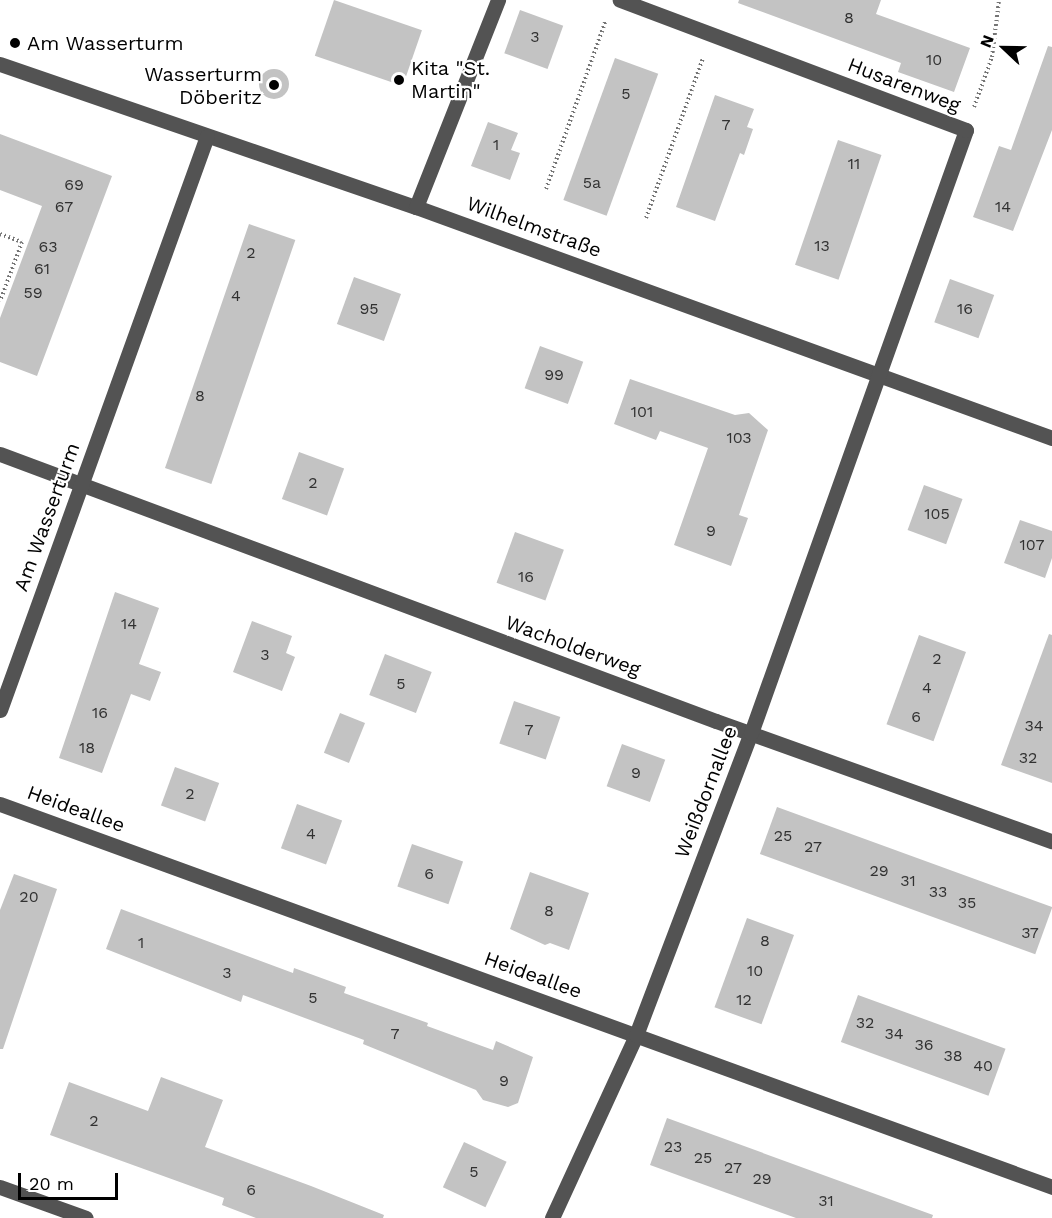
<!DOCTYPE html>
<meta charset="utf-8">
<style>
body{margin:0}
#map{position:relative;width:1052px;height:1218px;overflow:hidden;background:#fff;font-family:"Work Sans",sans-serif}
div>[style]{position:absolute}
.building>*{inset:0;background:#c3c3c3;transform-origin:0 0}
.round{border-radius:50%}
.path>*{height:4px;margin-top:-2px;transform-origin:0;background:repeating-linear-gradient(90deg,#757575 0 1.5px,transparent 0 4.5px)}
.minor>*{height:15px;margin:-7.5px;padding:0 7.5px;transform-origin:7.5px;border-radius:7.5px;background:#535353}
.dots>*{width:16px;height:16px;translate:-50% -50%;box-sizing:border-box;border:3px solid #fff;border-radius:50%}
span{translate:-50% -50%;white-space:nowrap;text-align:center;line-height:1.15;-webkit-text-stroke:4.5px #fff;paint-order:stroke}
.number-label{font-size:16px;color:#313131}
.number-label span{-webkit-text-stroke-width:0}
.poi-label{font-size:20px;color:#000}
.left{translate:0 -50%;text-align:left}
.right{translate:-100% -50%;text-align:right}
.street-label{font-size:20px;color:#000}
.north{position:absolute;left:974px;top:18px;width:60px;height:60px;-webkit-text-stroke:4px #fff;paint-order:stroke;rotate:292deg;font-size:16px;font-weight:700;line-height:24px;text-align:center;color:#000}
.north::after{content:'';display:block;margin:auto;width:21px;height:27px;background:#000;clip-path:polygon(50% 0,100% 100%,50% 72%,0 100%)}
.scale{position:absolute;left:18px;top:1173px;width:100px;height:27px;box-sizing:border-box;border:3px solid #000;border-top:0;padding-left:8px;font-size:18px;line-height:21px;white-space:nowrap;color:#000;-webkit-text-stroke:4px #fff;paint-order:stroke}
</style>
<div id="map">
<div class="building">
<i style="left:334px;top:0;width:93px;height:59px;rotate:19deg"></i>
<i style="clip-path:polygon(739px 0,881px 0,876px 14px,970px 48px,954px 92px,898px 72px,901px 63px,738px 3px)"></i>
<i style="left:520px;top:10px;width:46px;height:46px;rotate:20deg"></i>
<i style="clip-path:polygon(1048px 46px,1052px 47px,1052px 130px,1013px 231px,973px 217px,999px 146px,1011px 150px)"></i>
<i style="left:615px;top:58px;width:46px;height:151px;rotate:20deg"></i>
<i class="round" style="left:259px;top:69px;width:30px;height:30px"></i>
<i style="clip-path:polygon(715px 95px,754px 109px,747px 127px,753px 129px,744px 155px,740px 153px,715px 221px,676px 207px)"></i>
<i style="clip-path:polygon(488px 122px,518px 133px,511px 150px,520px 153px,510px 180px,471px 166px)"></i>
<i style="clip-path:polygon(0 134px,112px 176px,37px 376px,0 362px,0 318px,42px 206px,0 190px)"></i>
<i style="left:838px;top:140px;width:46px;height:132px;rotate:19deg"></i>
<i style="left:249px;top:224px;width:49px;height:258px;rotate:19deg"></i>
<i style="left:354px;top:277px;width:50px;height:50px;rotate:20deg"></i>
<i style="left:950px;top:279px;width:47px;height:46px;rotate:20deg"></i>
<i style="left:540px;top:346px;width:46px;height:45px;rotate:20deg"></i>
<i style="clip-path:polygon(630px 379px,735px 415px,749px 413px,768px 430px,739px 515px,748px 518px,731px 566px,674px 545px,708px 448px,660px 431px,656px 440px,614px 424px)"></i>
<i style="left:299px;top:452px;width:48px;height:50px;rotate:20deg"></i>
<i style="left:924px;top:485px;width:41px;height:48px;rotate:20deg"></i>
<i style="clip-path:polygon(1020px 520px,1052px 531px,1052px 558px,1045px 578px,1004px 563px)"></i>
<i style="left:515px;top:532px;width:52px;height:54px;rotate:20deg"></i>
<i style="clip-path:polygon(115px 592px,159px 608px,139px 664px,161px 672px,150px 701px,131px 694px,102px 773px,59px 758px)"></i>
<i style="clip-path:polygon(252px 621px,292px 636px,286px 653px,295px 657px,282px 691px,233px 672px)"></i>
<i style="clip-path:polygon(1049px 634px,1052px 635px,1052px 783px,1001px 765px)"></i>
<i style="left:919px;top:635px;width:50px;height:95px;rotate:20deg"></i>
<i style="left:385px;top:654px;width:50px;height:44px;rotate:21deg"></i>
<i style="left:514px;top:701px;width:49px;height:45px;rotate:19deg"></i>
<i style="left:340px;top:713px;width:27px;height:43px;rotate:22deg"></i>
<i style="left:622px;top:744px;width:46px;height:45px;rotate:20deg"></i>
<i style="left:175px;top:767px;width:47px;height:41px;rotate:20deg"></i>
<i style="left:297px;top:804px;width:48px;height:47px;rotate:20deg"></i>
<i style="left:777px;top:807px;width:293px;height:50px;rotate:20deg"></i>
<i style="left:412px;top:844px;width:54px;height:45px;rotate:19deg"></i>
<i style="clip-path:polygon(530px 872px,589px 893px,569px 950px,550px 943px,545px 945px,510px 929px)"></i>
<i style="clip-path:polygon(14px 874px,57px 889px,3px 1049px,0 1049px,0 910px)"></i>
<i style="clip-path:polygon(121px 909px,293px 973px,294px 968px,346px 987px,344px 993px,428px 1023px,427px 1026px,493px 1050px,496px 1041px,533px 1057px,518px 1103px,508px 1107px,483px 1100px,476px 1090px,363px 1044px,364px 1040px,243px 995px,241px 1002px,106px 949px)"></i>
<i style="left:747px;top:918px;width:50px;height:95px;rotate:20deg"></i>
<i style="left:858px;top:995px;width:157px;height:50px;rotate:20deg"></i>
<i style="clip-path:polygon(161px 1077px,223px 1100px,205px 1147px,311px 1186px,384px 1215px,383px 1218px,256px 1218px,222px 1205px,224px 1198px,50px 1135px,69px 1082px,148px 1111px)"></i>
<i style="clip-path:polygon(667px 1118px,933px 1215px,932px 1218px,796px 1218px,650px 1165px)"></i>
<i style="left:464px;top:1142px;width:47px;height:50px;rotate:25deg"></i>
</div>
<div class="path">
<i style="left:974px;top:107px;width:53px;rotate:-70.2deg"></i>
<i style="left:992px;top:57px;width:57px;rotate:-83deg"></i>
<i style="left:546px;top:189px;width:179px;rotate:-70.5deg"></i>
<i style="left:646px;top:218px;width:170px;rotate:-70.4deg"></i>
<i style="left:0;top:234px;width:23px;rotate:20deg"></i>
<i style="left:22px;top:242px;width:63px;rotate:110.4deg"></i>
</div>
<div class="minor">
<i style="left:0;top:64px;width:440px;rotate:19deg"></i>
<i style="left:416px;top:207px;width:677px;rotate:19.96deg"></i>
<i style="left:416px;top:207px;width:223px;rotate:-68.4deg"></i>
<i style="left:0;top:454px;width:764px;rotate:20.45deg"></i>
<i style="left:716px;top:721px;width:357px;rotate:19.7deg"></i>
<i style="left:0;top:710px;width:610px;rotate:-70.17deg"></i>
<i style="left:0;top:804px;width:1120px;rotate:20deg"></i>
<i style="left:0;top:1187px;width:91px;rotate:19.8deg"></i>
<i style="left:552px;top:1218px;width:201px;rotate:-65.3deg"></i>
<i style="left:636px;top:1035px;width:323px;rotate:-69.2deg"></i>
<i style="left:751px;top:733px;width:640px;rotate:-70.38deg"></i>
<i style="left:966px;top:130px;width:370px;rotate:-159.4deg"></i>
</div>
<div class="dots">
<i style="left:15px;top:43px;background:#000"></i>
<i style="left:399px;top:80px;background:#000"></i>
<i style="left:274px;top:85px;background:#000"></i>
</div>
<div class="number-label">
<span style="left:849px;top:18px">8</span>
<span style="left:535px;top:37px">3</span>
<span style="left:934px;top:60px">10</span>
<span style="left:626px;top:94px">5</span>
<span style="left:726px;top:125px">7</span>
<span style="left:496px;top:145px">1</span>
<span style="left:854px;top:164px">11</span>
<span style="left:592px;top:183px">5a</span>
<span style="left:74px;top:185px">69</span>
<span style="left:64px;top:207px">67</span>
<span style="left:1003px;top:207px">14</span>
<span style="left:822px;top:246px">13</span>
<span style="left:48px;top:247px">63</span>
<span style="left:251px;top:253px">2</span>
<span style="left:42px;top:269px">61</span>
<span style="left:33px;top:293px">59</span>
<span style="left:236px;top:296px">4</span>
<span style="left:369px;top:309px">95</span>
<span style="left:965px;top:309px">16</span>
<span style="left:554px;top:375px">99</span>
<span style="left:200px;top:396px">8</span>
<span style="left:642px;top:412px">101</span>
<span style="left:739px;top:438px">103</span>
<span style="left:313px;top:483px">2</span>
<span style="left:937px;top:514px">105</span>
<span style="left:711px;top:531px">9</span>
<span style="left:1032px;top:545px">107</span>
<span style="left:526px;top:577px">16</span>
<span style="left:129px;top:624px">14</span>
<span style="left:265px;top:655px">3</span>
<span style="left:937px;top:659px">2</span>
<span style="left:401px;top:684px">5</span>
<span style="left:927px;top:688px">4</span>
<span style="left:100px;top:713px">16</span>
<span style="left:916px;top:717px">6</span>
<span style="left:1034px;top:726px">34</span>
<span style="left:529px;top:730px">7</span>
<span style="left:87px;top:748px">18</span>
<span style="left:1028px;top:758px">32</span>
<span style="left:636px;top:773px">9</span>
<span style="left:190px;top:794px">2</span>
<span style="left:311px;top:834px">4</span>
<span style="left:783px;top:836px">25</span>
<span style="left:813px;top:847px">27</span>
<span style="left:879px;top:871px">29</span>
<span style="left:429px;top:874px">6</span>
<span style="left:908px;top:881px">31</span>
<span style="left:938px;top:892px">33</span>
<span style="left:29px;top:897px">20</span>
<span style="left:967px;top:903px">35</span>
<span style="left:549px;top:911px">8</span>
<span style="left:1030px;top:933px">37</span>
<span style="left:765px;top:941px">8</span>
<span style="left:141px;top:943px">1</span>
<span style="left:755px;top:971px">10</span>
<span style="left:227px;top:973px">3</span>
<span style="left:313px;top:998px">5</span>
<span style="left:744px;top:1000px">12</span>
<span style="left:865px;top:1023px">32</span>
<span style="left:395px;top:1034px">7</span>
<span style="left:894px;top:1034px">34</span>
<span style="left:924px;top:1045px">36</span>
<span style="left:953px;top:1056px">38</span>
<span style="left:983px;top:1066px">40</span>
<span style="left:504px;top:1081px">9</span>
<span style="left:94px;top:1121px">2</span>
<span style="left:673px;top:1147px">23</span>
<span style="left:703px;top:1158px">25</span>
<span style="left:733px;top:1168px">27</span>
<span style="left:474px;top:1172px">5</span>
<span style="left:762px;top:1179px">29</span>
<span style="left:251px;top:1190px">6</span>
<span style="left:826px;top:1201px">31</span>
</div>
<div class="poi-label">
<span class="left" style="left:27px;top:43px">Am Wasserturm</span>
<span class="left" style="left:411px;top:80px">Kita "St.<br>Martin"</span>
<span class="right" style="left:262px;top:86px">Wasserturm<br>Döberitz</span>
</div>
<div class="street-label">
<span style="left:904px;top:85px;rotate:21deg">Husarenweg</span>
<span style="left:534px;top:227px;rotate:20deg">Wilhelmstraße</span>
<span style="left:47px;top:517px;rotate:-70deg">Am Wasserturm</span>
<span style="left:573px;top:646px;rotate:20deg">Wacholderweg</span>
<span style="left:706px;top:792px;rotate:-69deg">Weißdornallee</span>
<span style="left:76px;top:809px;rotate:20deg">Heideallee</span>
<span style="left:533px;top:975px;rotate:20deg">Heideallee</span>
</div>
<div class="north">N</div>
<div class="scale">20 m</div>
</div>
